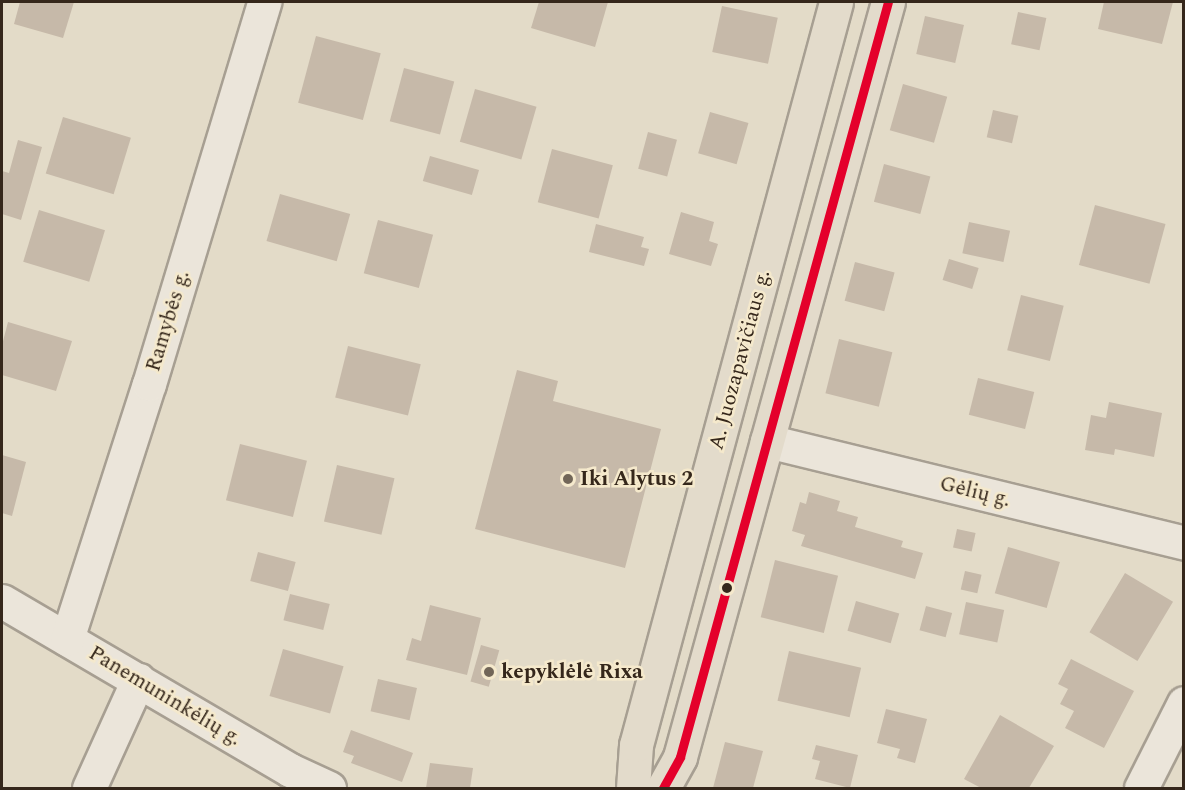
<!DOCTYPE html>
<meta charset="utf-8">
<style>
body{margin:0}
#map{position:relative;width:1185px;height:790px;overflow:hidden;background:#e3dbc8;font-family:Spectral,serif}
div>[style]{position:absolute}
.building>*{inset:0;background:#c6b9a9;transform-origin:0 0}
.roads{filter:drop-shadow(2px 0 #a79f92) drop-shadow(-2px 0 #a79f92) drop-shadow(0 2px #a79f92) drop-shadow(0 -2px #a79f92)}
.minor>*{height:33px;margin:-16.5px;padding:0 16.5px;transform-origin:16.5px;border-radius:16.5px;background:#ebe5da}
.major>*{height:33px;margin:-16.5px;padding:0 16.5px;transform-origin:16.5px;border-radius:16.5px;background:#e3dbcb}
.bus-1>*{height:9px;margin:-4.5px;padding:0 4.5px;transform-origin:4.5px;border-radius:4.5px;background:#e4002b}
.dots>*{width:16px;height:16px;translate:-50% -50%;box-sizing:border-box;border:3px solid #f5e9cc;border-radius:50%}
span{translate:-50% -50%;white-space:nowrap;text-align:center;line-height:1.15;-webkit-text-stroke:5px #f5e9cc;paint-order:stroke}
.street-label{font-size:21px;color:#35271b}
.poi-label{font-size:21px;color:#35271b;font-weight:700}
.left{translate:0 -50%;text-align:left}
.frame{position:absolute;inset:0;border:3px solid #35271b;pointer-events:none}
</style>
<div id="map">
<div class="building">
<i style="clip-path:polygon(20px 2px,74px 2px,63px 38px,14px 24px)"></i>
<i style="clip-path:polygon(539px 2px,608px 2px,595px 47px,531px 28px)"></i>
<i style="clip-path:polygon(1104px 2px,1173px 2px,1162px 44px,1098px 29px)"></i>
<i style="left:722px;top:6px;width:57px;height:47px;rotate:12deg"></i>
<i style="left:1018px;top:12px;width:29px;height:33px;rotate:12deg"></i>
<i style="left:925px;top:16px;width:40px;height:39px;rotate:13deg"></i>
<i style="left:316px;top:36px;width:67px;height:69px;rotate:15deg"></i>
<i style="left:404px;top:68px;width:52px;height:55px;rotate:15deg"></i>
<i style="left:903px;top:84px;width:46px;height:48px;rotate:16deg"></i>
<i style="left:475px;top:89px;width:64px;height:55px;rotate:16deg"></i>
<i style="left:993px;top:110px;width:26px;height:28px;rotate:13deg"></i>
<i style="left:710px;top:112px;width:40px;height:43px;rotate:16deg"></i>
<i style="left:63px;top:117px;width:71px;height:59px;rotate:17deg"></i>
<i style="left:648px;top:132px;width:30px;height:38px;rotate:15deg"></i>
<i style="clip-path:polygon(18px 140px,42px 147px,21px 220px,2px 214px,2px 171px,9px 173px)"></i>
<i style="left:552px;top:149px;width:63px;height:55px;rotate:15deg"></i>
<i style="left:430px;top:156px;width:51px;height:26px;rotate:16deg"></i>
<i style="left:884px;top:164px;width:48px;height:39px;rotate:15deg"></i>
<i style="left:280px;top:194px;width:73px;height:49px;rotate:16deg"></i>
<i style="left:1095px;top:205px;width:73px;height:62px;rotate:15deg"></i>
<i style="left:39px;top:210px;width:69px;height:54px;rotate:17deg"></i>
<i style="clip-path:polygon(681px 212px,714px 222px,709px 241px,718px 244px,711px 266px,669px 254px)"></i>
<i style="left:378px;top:220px;width:57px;height:55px;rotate:15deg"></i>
<i style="left:969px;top:222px;width:42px;height:32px;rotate:12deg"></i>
<i style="clip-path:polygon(596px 224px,644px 237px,641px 247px,649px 249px,644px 266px,589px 252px)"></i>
<i style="left:949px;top:259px;width:31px;height:22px;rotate:17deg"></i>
<i style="left:855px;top:262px;width:41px;height:40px;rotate:15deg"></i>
<i style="left:1021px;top:295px;width:44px;height:57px;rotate:14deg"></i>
<i style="clip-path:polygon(8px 322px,72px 341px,56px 391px,2px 375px,2px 345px)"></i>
<i style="left:839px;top:339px;width:55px;height:56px;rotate:14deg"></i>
<i style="left:348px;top:346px;width:75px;height:53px;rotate:14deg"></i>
<i style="clip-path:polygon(517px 370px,558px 381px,553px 401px,661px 429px,625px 568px,475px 529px)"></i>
<i style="left:978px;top:378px;width:58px;height:38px;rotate:14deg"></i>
<i style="clip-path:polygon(1109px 402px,1162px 413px,1154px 457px,1115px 449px,1114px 455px,1085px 450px,1091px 415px,1106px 418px)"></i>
<i style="left:240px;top:444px;width:69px;height:58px;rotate:14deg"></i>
<i style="clip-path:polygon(2px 455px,26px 462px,12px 516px,2px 513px)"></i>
<i style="left:337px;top:465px;width:59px;height:58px;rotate:13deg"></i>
<i style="clip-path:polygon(809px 492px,840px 501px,837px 511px,858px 517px,855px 527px,903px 541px,901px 547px,923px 553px,915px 579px,801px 546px,805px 535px,792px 531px,800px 502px,806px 504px)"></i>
<i style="left:957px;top:529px;width:19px;height:19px;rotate:12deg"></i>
<i style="left:1008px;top:547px;width:54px;height:48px;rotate:16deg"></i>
<i style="left:258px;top:552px;width:39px;height:30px;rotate:15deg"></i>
<i style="left:775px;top:560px;width:65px;height:59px;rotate:14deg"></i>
<i style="left:965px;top:571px;width:17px;height:19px;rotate:13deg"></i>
<i style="left:1125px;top:573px;width:56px;height:69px;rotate:31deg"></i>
<i style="left:290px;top:594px;width:41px;height:27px;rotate:14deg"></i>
<i style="left:856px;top:601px;width:45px;height:31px;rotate:16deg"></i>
<i style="left:966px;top:602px;width:39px;height:33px;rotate:12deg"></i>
<i style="clip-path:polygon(430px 605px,481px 618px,467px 675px,406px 660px,412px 638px,421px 641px)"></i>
<i style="left:926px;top:606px;width:27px;height:25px;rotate:15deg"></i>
<i style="left:481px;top:645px;width:19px;height:38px;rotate:16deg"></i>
<i style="left:283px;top:649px;width:63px;height:49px;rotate:16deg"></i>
<i style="left:789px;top:651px;width:74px;height:51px;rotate:13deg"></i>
<i style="clip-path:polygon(1071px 659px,1134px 691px,1104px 748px,1065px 728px,1074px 711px,1060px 704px,1068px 689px,1058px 684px)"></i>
<i style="left:378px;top:679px;width:40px;height:33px;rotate:13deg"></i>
<i style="clip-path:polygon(886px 709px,927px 719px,915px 763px,897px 758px,900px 749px,877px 743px)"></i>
<i style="clip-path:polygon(1000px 715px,1054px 746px,1029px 788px,981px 788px,964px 779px)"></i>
<i style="clip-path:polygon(351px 730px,413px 753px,402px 782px,351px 763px,354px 756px,343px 752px)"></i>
<i style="clip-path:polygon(725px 742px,763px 751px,753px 788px,713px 788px)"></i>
<i style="clip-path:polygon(816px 745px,858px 755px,850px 788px,815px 779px,820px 761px,812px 759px)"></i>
<i style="clip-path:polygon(430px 763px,473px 768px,470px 788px,426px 788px)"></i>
</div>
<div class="roads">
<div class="minor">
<i style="left:767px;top:441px;width:429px;rotate:13.7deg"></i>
<i style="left:2px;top:601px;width:334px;rotate:30.4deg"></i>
<i style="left:290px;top:770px;width:43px;rotate:24.8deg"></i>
<i style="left:67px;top:639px;width:268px;rotate:-72.2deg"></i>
<i style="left:149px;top:384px;width:399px;rotate:-73.2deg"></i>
<i style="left:89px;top:788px;width:119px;rotate:-65.6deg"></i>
<i style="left:1141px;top:788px;width:95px;rotate:-63.2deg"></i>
</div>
<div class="major">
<i style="left:633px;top:788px;width:43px;rotate:-86deg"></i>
<i style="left:636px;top:745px;width:769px;rotate:-74.93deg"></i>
<i style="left:663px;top:788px;width:35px;rotate:-61deg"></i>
<i style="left:680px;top:757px;width:783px;rotate:-74.6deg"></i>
</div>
</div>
<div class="bus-1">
<i style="left:663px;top:788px;width:35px;rotate:-61deg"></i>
<i style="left:680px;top:757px;width:783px;rotate:-74.6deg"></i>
</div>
<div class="dots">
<i style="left:568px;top:479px;background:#726658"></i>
<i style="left:727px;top:588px;background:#35271b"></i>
<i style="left:489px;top:672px;background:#726658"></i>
</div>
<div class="street-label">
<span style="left:168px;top:321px;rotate:-73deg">Ramybės g.</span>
<span style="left:740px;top:360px;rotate:-75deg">A. Juozapavičiaus g.</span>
<span style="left:975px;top:492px;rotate:14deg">Gėlių g.</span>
<span style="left:165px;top:696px;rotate:31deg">Panemuninkėlių g.</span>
</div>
<div class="poi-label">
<span class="left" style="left:580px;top:479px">Iki Alytus 2</span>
<span class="left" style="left:501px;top:672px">kepyklėlė Rixa</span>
</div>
<div class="frame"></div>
</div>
